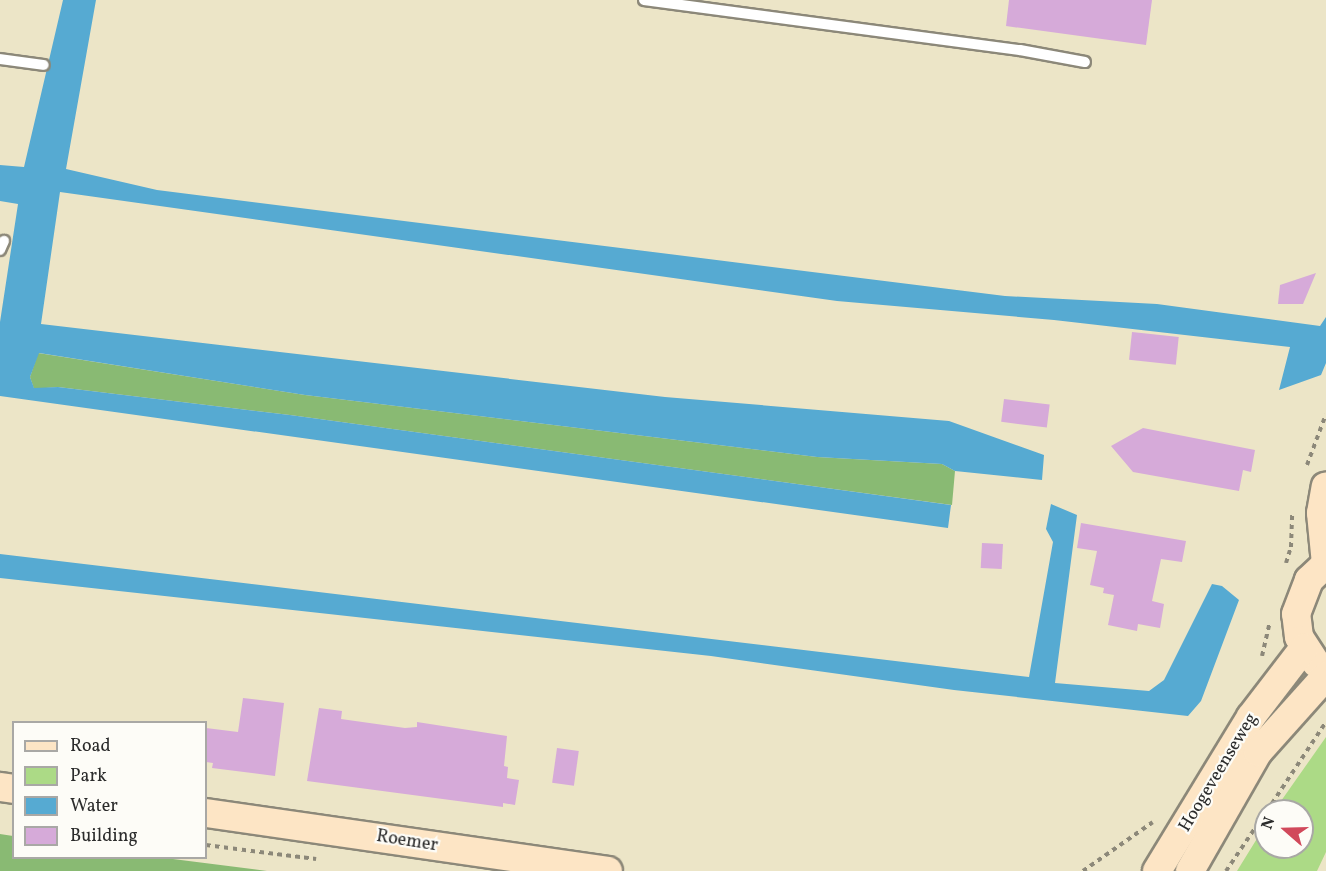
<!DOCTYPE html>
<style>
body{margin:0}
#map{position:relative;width:1326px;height:871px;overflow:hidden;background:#ece5c7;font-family:Vollkorn,serif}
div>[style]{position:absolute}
.green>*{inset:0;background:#acda86}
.forest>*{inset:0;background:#89ba73}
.water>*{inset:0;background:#56aad2}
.building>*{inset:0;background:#d6aad9;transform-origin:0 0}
.path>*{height:4px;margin-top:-2px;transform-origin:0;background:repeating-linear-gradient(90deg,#8c8879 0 4.5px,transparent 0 9px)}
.roads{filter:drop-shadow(2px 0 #8c8879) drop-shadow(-2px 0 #8c8879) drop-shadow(0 2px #8c8879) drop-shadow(0 -2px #8c8879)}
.lane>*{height:10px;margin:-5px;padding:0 5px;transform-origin:5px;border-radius:5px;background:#fff}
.secondary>*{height:28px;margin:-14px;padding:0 14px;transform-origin:14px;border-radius:14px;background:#fde5c5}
span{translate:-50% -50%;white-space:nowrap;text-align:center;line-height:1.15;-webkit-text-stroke:4.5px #fdfcf7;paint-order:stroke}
.street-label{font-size:18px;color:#2b2b2b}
.legend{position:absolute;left:12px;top:721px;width:195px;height:138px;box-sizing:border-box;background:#fdfcf7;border:2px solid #a9a8a5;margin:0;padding:8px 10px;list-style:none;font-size:18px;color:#2b2b2b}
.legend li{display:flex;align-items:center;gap:12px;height:30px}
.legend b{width:30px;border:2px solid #a9a8a5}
.north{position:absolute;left:1254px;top:799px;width:60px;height:60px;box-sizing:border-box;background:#fdfcf7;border:2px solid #a9a8a5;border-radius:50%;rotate:290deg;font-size:16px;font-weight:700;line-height:24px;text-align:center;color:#2b2b2b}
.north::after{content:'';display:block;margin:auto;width:21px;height:27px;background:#d1495b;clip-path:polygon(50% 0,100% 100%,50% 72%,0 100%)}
</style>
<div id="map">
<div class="green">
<i style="clip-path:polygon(1326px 737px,1326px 852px,1317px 871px,1237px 871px,1266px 824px,1266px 847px,1302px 847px,1302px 811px,1274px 811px)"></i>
</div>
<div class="forest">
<i style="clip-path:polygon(38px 353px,305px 395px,817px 457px,942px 464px,955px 471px,952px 505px,290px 415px,58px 387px,34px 389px,30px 377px)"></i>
<i style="clip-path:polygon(0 834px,13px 836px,14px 858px,165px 858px,267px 871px,0 871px)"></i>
</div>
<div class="water">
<i style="clip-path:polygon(63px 0,96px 0,66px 169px,157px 190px,1005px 296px,1157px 304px,1320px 326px,1326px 317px,1326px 363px,1321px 375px,1279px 390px,1290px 347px,1054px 320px,837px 301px,60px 192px,41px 324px,665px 397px,949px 421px,1044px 455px,1042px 480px,955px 471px,942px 464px,817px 457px,305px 395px,39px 353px,30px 377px,34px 388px,58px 387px,290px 415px,951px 505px,948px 528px,0 396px,0 322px,18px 204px,0 201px,0 165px,24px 167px)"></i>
<i style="clip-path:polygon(1051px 504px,1077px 515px,1055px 683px,1149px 691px,1164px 680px,1212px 584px,1222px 586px,1239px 600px,1201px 701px,1188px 716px,954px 690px,711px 656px,0 578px,0 554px,1029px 677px,1053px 542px,1046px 529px)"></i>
</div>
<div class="building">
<i style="clip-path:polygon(1009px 0,1152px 0,1146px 45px,1006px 26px)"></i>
<i style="clip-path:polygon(1316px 273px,1303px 304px,1278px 304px,1280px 285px)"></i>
<i style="left:1132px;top:332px;width:47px;height:28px;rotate:6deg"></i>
<i style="left:1004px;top:399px;width:46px;height:23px;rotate:7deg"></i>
<i style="clip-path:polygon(1143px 428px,1255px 450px,1251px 472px,1243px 470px,1239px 491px,1133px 472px,1111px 446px)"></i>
<i style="clip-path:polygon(1081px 523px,1186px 541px,1182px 562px,1161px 559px,1152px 601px,1164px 604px,1160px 628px,1138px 624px,1137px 631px,1108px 625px,1114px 595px,1103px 593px,1104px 588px,1090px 585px,1097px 551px,1077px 548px)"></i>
<i style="left:982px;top:543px;width:21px;height:25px;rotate:3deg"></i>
<i style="clip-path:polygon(243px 698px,284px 703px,275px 776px,212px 768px,213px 763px,206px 762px,206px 728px,238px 732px)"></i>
<i style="clip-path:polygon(319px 708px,342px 711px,341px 719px,405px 728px,417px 727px,417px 722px,507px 736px,504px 766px,508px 767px,507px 778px,519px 780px,515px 805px,503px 803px,503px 807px,307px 781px)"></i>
<i style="left:557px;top:748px;width:22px;height:35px;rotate:8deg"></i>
</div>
<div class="path">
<i style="left:1307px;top:465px;width:54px;rotate:-69.6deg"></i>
<i style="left:1286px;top:563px;width:17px;rotate:-73deg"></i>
<i style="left:1291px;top:547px;width:35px;rotate:-88deg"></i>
<i style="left:1262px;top:656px;width:32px;rotate:-77deg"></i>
<i style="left:1267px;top:811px;width:107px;rotate:-56.5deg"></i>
<i style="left:206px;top:845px;width:111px;rotate:7.3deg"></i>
<i style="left:1083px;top:871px;width:85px;rotate:-35deg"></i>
<i style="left:1226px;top:871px;width:71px;rotate:-55.9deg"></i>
</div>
<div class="roads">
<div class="lane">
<i style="left:644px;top:0;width:379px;rotate:7.6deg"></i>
<i style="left:1020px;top:50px;width:66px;rotate:10.5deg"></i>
<i style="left:0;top:59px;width:44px;rotate:7.8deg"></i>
<i style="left:0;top:250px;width:10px;rotate:-66deg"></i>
</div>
<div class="secondary">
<i style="left:1326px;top:564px;width:51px;rotate:-95.6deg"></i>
<i style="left:1321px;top:513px;width:27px;rotate:-80deg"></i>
<i style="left:1316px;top:663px;width:31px;rotate:-123deg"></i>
<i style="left:1299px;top:637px;width:23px;rotate:-97deg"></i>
<i style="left:1296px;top:614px;width:36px;rotate:-69deg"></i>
<i style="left:1309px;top:580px;width:23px;rotate:-43deg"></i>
<i style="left:0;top:787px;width:14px;rotate:8deg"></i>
<i style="left:206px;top:813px;width:406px;rotate:8.2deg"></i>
<i style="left:1157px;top:871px;width:180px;rotate:-58.6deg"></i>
<i style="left:1251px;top:717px;width:87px;rotate:-52.5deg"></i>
<i style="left:1190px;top:871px;width:137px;rotate:-60.3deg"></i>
<i style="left:1258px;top:752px;width:102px;rotate:-48.2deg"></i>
</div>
</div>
<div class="street-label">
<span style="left:1219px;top:773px;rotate:-59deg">Hoogeveenseweg</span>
<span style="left:407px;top:842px;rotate:9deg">Roemer</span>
</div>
<ul class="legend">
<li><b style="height:8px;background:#fde5c5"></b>Road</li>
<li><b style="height:16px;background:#acda86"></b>Park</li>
<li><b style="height:16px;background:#56aad2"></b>Water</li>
<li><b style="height:16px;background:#d6aad9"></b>Building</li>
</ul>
<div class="north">N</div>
</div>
